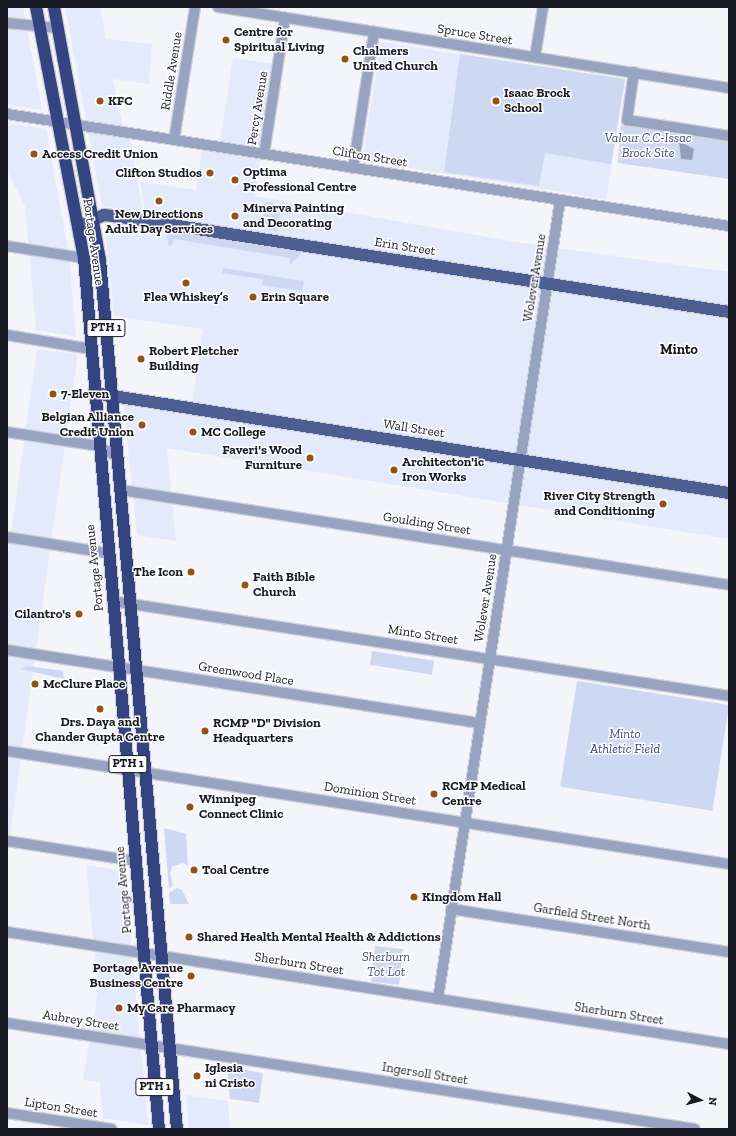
<!DOCTYPE html>
<meta charset="utf-8">
<style>
body{margin:0}
#map{position:relative;width:736px;height:1136px;overflow:hidden;background:#f4f5fa;font-family:"Zilla Slab",serif}
div>[style]{position:absolute}
.built>*{inset:0;background:#e3eafc;transform-origin:0 0}
.green>*{inset:0;background:#ced8f3;transform-origin:0 0}
.water>*{inset:0;background:#96a0bc}
.roads{filter:drop-shadow(1px 0 #d1d2d8) drop-shadow(-1px 0 #d1d2d8) drop-shadow(0 1px #d1d2d8) drop-shadow(0 -1px #d1d2d8)}
.minor>*{height:10px;margin:-5px;padding:0 5px;transform-origin:5px;border-radius:5px;background:#98a3c1}
.major>*{height:12px;margin:-6px;padding:0 6px;transform-origin:6px;border-radius:6px;background:#4d5e92}
.highway>*{height:12px;margin:-6px;padding:0 6px;transform-origin:6px;border-radius:6px;background:#344480}
.dots>*{width:11px;height:11px;translate:-50% -50%;box-sizing:border-box;border:2px solid #fff;border-radius:50%}
span{translate:-50% -50%;white-space:nowrap;text-align:center;line-height:1.15;-webkit-text-stroke:3px #fff;paint-order:stroke}
.shield-label span{padding:1px 3px;background:#fff;border:1px solid;border-radius:3px;-webkit-text-stroke-width:0}
.shield-label{font-size:12px;color:#181b24;font-weight:700}
.poi-label{font-size:13px;color:#181b24;font-weight:700}
.left{translate:0 -50%;text-align:left}
.right{translate:-100% -50%;text-align:right}
.street-label{font-size:13px;color:#181b24}
.park-label{font-size:13px;color:#404d78;font-style:italic}
.neighbourhood-label{font-size:14px;color:#181b24;font-weight:700}
.frame{position:absolute;inset:0;border:8px solid #181b24;pointer-events:none}
.north{position:absolute;left:680px;top:1080px;width:40px;height:40px;-webkit-text-stroke:3px #fff;paint-order:stroke;rotate:96deg;font-size:11px;font-weight:700;line-height:16px;text-align:center;color:#181b24}
.north::after{content:'';display:block;margin:auto;width:14px;height:18px;background:#181b24;clip-path:polygon(50% 0,100% 100%,50% 72%,0 100%)}
</style>
<div id="map">
<div class="built">
<i style="clip-path:polygon(7px 7px,23px 7px,42px 110px,7px 104px)"></i>
<i style="clip-path:polygon(65px 7px,100px 7px,106px 39px,152px 44px,149px 84px,113px 79px,122px 123px,131px 143px,143px 212px,102px 206px)"></i>
<i style="left:381px;top:42px;width:247px;height:120px;rotate:9deg"></i>
<i style="clip-path:polygon(233px 58px,274px 64px,255px 196px,522px 243px,729px 272px,729px 539px,167px 448px,176px 541px,137px 535px,122px 391px,192px 403px,203px 329px,114px 316px,105px 224px,149px 231px,140px 182px,196px 190px,204px 140px,220px 142px)"></i>
<i style="clip-path:polygon(7px 123px,46px 129px,69px 255px,76px 337px,36px 330px,25px 206px,7px 171px)"></i>
<i style="left:37px;top:349px;width:41px;height:496px;rotate:8deg"></i>
<i style="clip-path:polygon(86px 865px,124px 871px,148px 1125px,103px 1118px,100px 1082px,83px 1080px,98px 992px)"></i>
<i style="clip-path:polygon(186px 1095px,228px 1101px,230px 1129px,189px 1129px)"></i>
</div>
<div class="green">
<i style="clip-path:polygon(460px 54px,625px 79px,611px 164px,545px 153px,539px 186px,444px 172px)"></i>
<i style="clip-path:polygon(626px 123px,729px 140px,729px 179px,618px 163px,621px 125px)"></i>
<i style="left:266px;top:202px;width:16px;height:27px;rotate:11deg"></i>
<i style="clip-path:polygon(171px 232px,300px 252px,301px 254px,290px 264px,290px 258px,174px 239px,172px 246px,168px 245px,167px 235px)"></i>
<i style="clip-path:polygon(223px 268px,304px 281px,302px 291px,262px 285px,263px 279px,222px 273px)"></i>
<i style="left:372px;top:651px;width:63px;height:14px;rotate:9deg"></i>
<i style="clip-path:polygon(28px 666px,63px 671px,64px 679px,21px 669px)"></i>
<i style="left:577px;top:681px;width:154px;height:107px;rotate:9deg"></i>
<i style="clip-path:polygon(164px 828px,186px 834px,188px 866px,183px 863px,172px 867px,170px 874px,173px 885px,169px 889px)"></i>
<i style="clip-path:polygon(177px 888px,182px 890px,189px 904px,170px 904px,169px 893px)"></i>
<i style="left:375px;top:946px;width:28px;height:36px;rotate:6deg"></i>
<i style="clip-path:polygon(227px 1067px,263px 1073px,259px 1103px,230px 1099px)"></i>
</div>
<div class="water">
<i style="clip-path:polygon(679px 141px,694px 149px,692px 160px,681px 159px)"></i>
</div>
<div class="roads">
<div class="minor">
<i style="left:218px;top:7px;width:517px;rotate:9.01deg"></i>
<i style="left:7px;top:23px;width:51px;rotate:5.6deg"></i>
<i style="left:535px;top:57px;width:51px;rotate:-80.9deg"></i>
<i style="left:634px;top:72px;width:49px;rotate:98.3deg"></i>
<i style="left:627px;top:120px;width:103px;rotate:8.9deg"></i>
<i style="left:7px;top:114px;width:731px;rotate:8.82deg"></i>
<i style="left:174px;top:140px;width:135px;rotate:-81deg"></i>
<i style="left:264px;top:154px;width:138px;rotate:-81.2deg"></i>
<i style="left:353px;top:168px;width:138px;rotate:-81.2deg"></i>
<i style="left:7px;top:246px;width:78px;rotate:8.9deg"></i>
<i style="left:7px;top:335px;width:85px;rotate:9.5deg"></i>
<i style="left:7px;top:432px;width:92px;rotate:8.7deg"></i>
<i style="left:98px;top:446px;width:23px;rotate:29deg"></i>
<i style="left:121px;top:490px;width:615px;rotate:8.88deg"></i>
<i style="left:7px;top:537px;width:101px;rotate:9.1deg"></i>
<i style="left:112px;top:601px;width:624px;rotate:8.75deg"></i>
<i style="left:7px;top:650px;width:479px;rotate:8.8deg"></i>
<i style="left:7px;top:751px;width:731px;rotate:8.9deg"></i>
<i style="left:7px;top:841px;width:130px;rotate:8.9deg"></i>
<i style="left:451px;top:909px;width:281px;rotate:8.8deg"></i>
<i style="left:7px;top:932px;width:731px;rotate:8.82deg"></i>
<i style="left:438px;top:999px;width:807px;rotate:-81.31deg"></i>
<i style="left:7px;top:1023px;width:696px;rotate:8.76deg"></i>
<i style="left:7px;top:1113px;width:106px;rotate:8.7deg"></i>
</div>
<div class="major">
<i style="left:78px;top:227px;width:29px;rotate:-25deg"></i>
<i style="left:104px;top:215px;width:23px;rotate:7deg"></i>
<i style="left:127px;top:218px;width:609px;rotate:8.87deg"></i>
<i style="left:94px;top:393px;width:643px;rotate:8.95deg"></i>
</div>
<div class="highway">
<i style="left:36px;top:7px;width:256px;rotate:79.2deg"></i>
<i style="left:84px;top:258px;width:874px;rotate:85.08deg"></i>
<i style="left:54px;top:7px;width:257px;rotate:79.7deg"></i>
<i style="left:100px;top:260px;width:872px;rotate:84.94deg"></i>
</div>
</div>
<div class="dots">
<i style="left:226px;top:40px;background:#905316"></i>
<i style="left:345px;top:59px;background:#905316"></i>
<i style="left:100px;top:101px;background:#905316"></i>
<i style="left:496px;top:101px;background:#905316"></i>
<i style="left:34px;top:154px;background:#905316"></i>
<i style="left:210px;top:173px;background:#905316"></i>
<i style="left:235px;top:180px;background:#905316"></i>
<i style="left:159px;top:201px;background:#905316"></i>
<i style="left:235px;top:216px;background:#905316"></i>
<i style="left:186px;top:283px;background:#905316"></i>
<i style="left:253px;top:297px;background:#905316"></i>
<i style="left:141px;top:359px;background:#905316"></i>
<i style="left:53px;top:394px;background:#905316"></i>
<i style="left:142px;top:425px;background:#905316"></i>
<i style="left:193px;top:432px;background:#905316"></i>
<i style="left:310px;top:458px;background:#905316"></i>
<i style="left:394px;top:470px;background:#905316"></i>
<i style="left:663px;top:504px;background:#905316"></i>
<i style="left:191px;top:572px;background:#905316"></i>
<i style="left:245px;top:585px;background:#905316"></i>
<i style="left:79px;top:614px;background:#905316"></i>
<i style="left:35px;top:684px;background:#905316"></i>
<i style="left:100px;top:709px;background:#905316"></i>
<i style="left:205px;top:731px;background:#905316"></i>
<i style="left:434px;top:794px;background:#905316"></i>
<i style="left:190px;top:807px;background:#905316"></i>
<i style="left:194px;top:870px;background:#905316"></i>
<i style="left:414px;top:897px;background:#905316"></i>
<i style="left:189px;top:937px;background:#905316"></i>
<i style="left:191px;top:976px;background:#905316"></i>
<i style="left:119px;top:1008px;background:#905316"></i>
<i style="left:197px;top:1076px;background:#905316"></i>
</div>
<div class="shield-label">
<span style="left:106px;top:328px">PTH 1</span>
<span style="left:128px;top:764px">PTH 1</span>
<span style="left:155px;top:1087px">PTH 1</span>
</div>
<div class="poi-label">
<span class="left" style="left:234px;top:40px">Centre for<br>Spiritual Living</span>
<span class="left" style="left:353px;top:59px">Chalmers<br>United Church</span>
<span class="left" style="left:504px;top:101px">Isaac Brock<br>School</span>
<span class="left" style="left:108px;top:101px">KFC</span>
<span class="left" style="left:42px;top:154px">Access Credit Union</span>
<span class="right" style="left:202px;top:173px">Clifton Studios</span>
<span class="left" style="left:243px;top:180px">Optima<br>Professional Centre</span>
<span class="left" style="left:243px;top:216px">Minerva Painting<br>and Decorating</span>
<span style="left:159px;top:222px">New Directions<br>Adult Day Services</span>
<span style="left:186px;top:297px">Flea Whiskey’s</span>
<span class="left" style="left:261px;top:297px">Erin Square</span>
<span class="left" style="left:149px;top:359px">Robert Fletcher<br>Building</span>
<span class="left" style="left:61px;top:394px">7-Eleven</span>
<span class="right" style="left:134px;top:425px">Belgian Alliance<br>Credit Union</span>
<span class="left" style="left:201px;top:432px">MC College</span>
<span class="right" style="left:302px;top:458px">Faveri's Wood<br>Furniture</span>
<span class="left" style="left:402px;top:470px">Architecton'ic<br>Iron Works</span>
<span class="right" style="left:655px;top:504px">River City Strength<br>and Conditioning</span>
<span class="right" style="left:183px;top:572px">The Icon</span>
<span class="left" style="left:253px;top:585px">Faith Bible<br>Church</span>
<span class="right" style="left:71px;top:614px">Cilantro's</span>
<span class="left" style="left:43px;top:684px">McClure Place</span>
<span style="left:100px;top:730px">Drs. Daya and<br>Chander Gupta Centre</span>
<span class="left" style="left:213px;top:731px">RCMP "D" Division<br>Headquarters</span>
<span class="left" style="left:442px;top:794px">RCMP Medical<br>Centre</span>
<span class="left" style="left:199px;top:807px">Winnipeg<br>Connect Clinic</span>
<span class="left" style="left:202px;top:870px">Toal Centre</span>
<span class="left" style="left:422px;top:897px">Kingdom Hall</span>
<span class="left" style="left:197px;top:937px">Shared Health Mental Health &amp; Addictions</span>
<span class="right" style="left:183px;top:976px">Portage Avenue<br>Business Centre</span>
<span class="left" style="left:127px;top:1008px">My Care Pharmacy</span>
<span class="left" style="left:205px;top:1076px">Iglesia<br>ni Cristo</span>
</div>
<div class="street-label">
<span style="left:475px;top:35px;rotate:9deg">Spruce Street</span>
<span style="left:172px;top:71px;rotate:-81deg">Riddle Avenue</span>
<span style="left:258px;top:108px;rotate:-81deg">Percy Avenue</span>
<span style="left:370px;top:157px;rotate:9deg">Clifton Street</span>
<span style="left:93px;top:242px;rotate:82deg">Portage Avenue</span>
<span style="left:405px;top:247px;rotate:9deg">Erin Street</span>
<span style="left:535px;top:278px;rotate:-81deg">Wolever Avenue</span>
<span style="left:414px;top:429px;rotate:9deg">Wall Street</span>
<span style="left:427px;top:524px;rotate:9deg">Goulding Street</span>
<span style="left:95px;top:568px;rotate:-96deg">Portage Avenue</span>
<span style="left:486px;top:598px;rotate:-81deg">Wolever Avenue</span>
<span style="left:423px;top:635px;rotate:9deg">Minto Street</span>
<span style="left:246px;top:674px;rotate:9deg">Greenwood Place</span>
<span style="left:370px;top:794px;rotate:9deg">Dominion Street</span>
<span style="left:124px;top:890px;rotate:-95deg">Portage Avenue</span>
<span style="left:592px;top:917px;rotate:9deg">Garfield Street North</span>
<span style="left:299px;top:964px;rotate:9deg">Sherburn Street</span>
<span style="left:619px;top:1014px;rotate:9deg">Sherburn Street</span>
<span style="left:81px;top:1021px;rotate:9deg">Aubrey Street</span>
<span style="left:425px;top:1074px;rotate:9deg">Ingersoll Street</span>
<span style="left:61px;top:1108px;rotate:9deg">Lipton Street</span>
</div>
<div class="park-label">
<span style="left:648px;top:146px">Valour C.C-Issac<br>Brock Site</span>
<span style="left:625px;top:742px">Minto<br>Athletic Field</span>
<span style="left:386px;top:965px">Sherburn<br>Tot Lot</span>
</div>
<div class="neighbourhood-label">
<span style="left:679px;top:350px">Minto</span>
</div>
<div class="frame"></div>
<div class="north">N</div>
</div>
